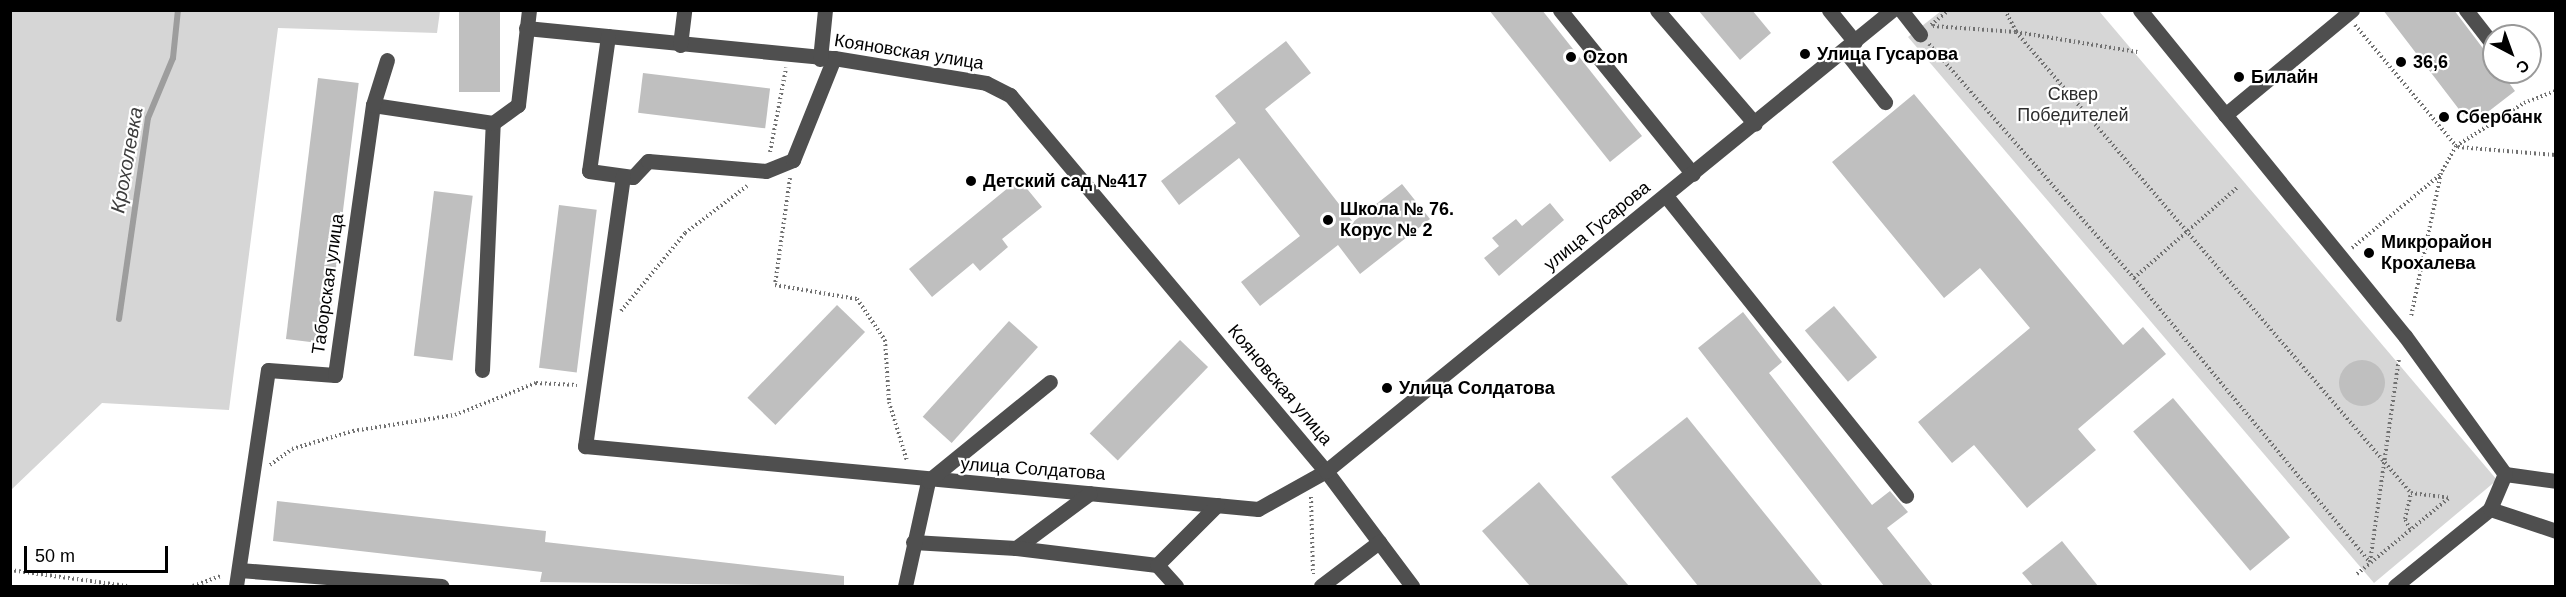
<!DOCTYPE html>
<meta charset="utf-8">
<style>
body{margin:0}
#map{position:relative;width:2566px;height:597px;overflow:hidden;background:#fff;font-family:Helvetica,sans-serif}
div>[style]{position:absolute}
.green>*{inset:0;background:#d6d6d6}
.stream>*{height:6px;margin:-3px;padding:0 3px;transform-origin:3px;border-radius:3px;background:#9d9d9d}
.building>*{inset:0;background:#bfbfbf;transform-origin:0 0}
.round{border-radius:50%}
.path>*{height:4px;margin-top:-2px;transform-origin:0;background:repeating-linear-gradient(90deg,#717171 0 1.5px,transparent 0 4.5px)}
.minor>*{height:15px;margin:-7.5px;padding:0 7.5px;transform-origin:7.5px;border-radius:7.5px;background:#4f4f4f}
.dots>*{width:16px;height:16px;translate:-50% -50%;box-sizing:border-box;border:3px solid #fff;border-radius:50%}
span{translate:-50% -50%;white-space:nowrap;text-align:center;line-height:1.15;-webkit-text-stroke:4.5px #fff;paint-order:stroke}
.street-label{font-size:18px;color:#000}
.poi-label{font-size:18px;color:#000;font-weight:700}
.left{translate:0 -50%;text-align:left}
.park-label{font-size:18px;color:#2d2d2d}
.water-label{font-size:20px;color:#3e3e3e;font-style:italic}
.frame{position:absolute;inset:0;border:12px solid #000;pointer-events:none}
.north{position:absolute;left:2482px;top:24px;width:60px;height:60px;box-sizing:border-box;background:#fff;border:2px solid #999;border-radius:50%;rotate:139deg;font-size:16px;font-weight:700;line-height:24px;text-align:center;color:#000}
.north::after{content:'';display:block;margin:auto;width:21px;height:27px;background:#000;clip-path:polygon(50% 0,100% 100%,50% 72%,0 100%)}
.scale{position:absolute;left:24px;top:546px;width:144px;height:27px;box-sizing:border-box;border:3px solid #000;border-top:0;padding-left:8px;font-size:18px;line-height:21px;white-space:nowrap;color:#000;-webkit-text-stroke:4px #fff;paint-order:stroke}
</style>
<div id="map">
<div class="green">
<i style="clip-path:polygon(11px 10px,440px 11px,437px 33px,278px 28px,229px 410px,102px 403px,11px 490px)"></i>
<i style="clip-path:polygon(1941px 11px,2099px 11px,2497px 480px,2374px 583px,1908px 37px)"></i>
</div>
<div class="stream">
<i style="left:119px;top:319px;width:203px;rotate:-81.8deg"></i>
<i style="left:148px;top:118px;width:65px;rotate:-67.4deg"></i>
<i style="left:173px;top:58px;width:48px;rotate:-84.1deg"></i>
</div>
<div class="building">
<i style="left:459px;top:10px;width:41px;height:82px"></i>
<i style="clip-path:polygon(1489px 10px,1542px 10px,1642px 136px,1610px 162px)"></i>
<i style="clip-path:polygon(1698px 10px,1752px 10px,1771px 33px,1740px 60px)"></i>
<i style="clip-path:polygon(2383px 10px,2454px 10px,2494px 63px,2494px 72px,2501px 72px,2515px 91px,2471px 125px)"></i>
<i style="clip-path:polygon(1286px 41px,1311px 73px,1265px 109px,1353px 222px,1402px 184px,1430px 219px,1360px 274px,1338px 245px,1260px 306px,1241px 282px,1300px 236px,1239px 158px,1179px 205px,1161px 181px,1236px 123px,1215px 96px)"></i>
<i style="left:643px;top:73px;width:128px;height:40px;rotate:7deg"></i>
<i style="left:318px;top:78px;width:41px;height:263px;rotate:7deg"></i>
<i style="clip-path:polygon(1914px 94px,2123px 345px,2143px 327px,2166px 354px,2078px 429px,2096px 450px,2027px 508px,1974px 445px,1952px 463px,1918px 422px,2030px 328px,1980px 268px,1944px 298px,1832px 162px)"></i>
<i style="clip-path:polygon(1019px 179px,1042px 207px,1002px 239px,1008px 247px,980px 271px,973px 263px,932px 297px,909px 269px)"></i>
<i style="left:434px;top:191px;width:39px;height:166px;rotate:7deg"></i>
<i style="clip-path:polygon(1550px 203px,1564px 220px,1499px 276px,1484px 258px,1499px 246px,1492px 238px,1516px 219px,1522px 226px)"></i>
<i style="left:559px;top:205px;width:38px;height:164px;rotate:7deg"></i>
<i style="left:837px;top:305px;width:39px;height:129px;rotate:44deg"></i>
<i style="left:1834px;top:306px;width:67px;height:38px;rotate:50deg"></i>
<i style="clip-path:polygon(1743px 312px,1782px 362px,1769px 373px,1872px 505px,1890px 491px,1908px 512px,1887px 528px,1933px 586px,1884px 586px,1698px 348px)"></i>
<i style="left:1009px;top:321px;width:39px;height:129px;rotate:42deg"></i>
<i style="left:1180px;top:340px;width:39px;height:130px;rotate:44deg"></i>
<i class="round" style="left:2339px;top:360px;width:46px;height:46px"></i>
<i style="left:2173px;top:398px;width:182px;height:52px;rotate:50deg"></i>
<i style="clip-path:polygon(1687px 417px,1823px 586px,1698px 586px,1611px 477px)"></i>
<i style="clip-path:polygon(1539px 482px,1629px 586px,1530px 586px,1482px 531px)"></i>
<i style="clip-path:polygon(277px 501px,546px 531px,545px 542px,844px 576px,844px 586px,540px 582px,542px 572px,273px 541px)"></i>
<i style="clip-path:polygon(2062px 541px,2098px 586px,2033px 586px,2022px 573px)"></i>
</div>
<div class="path">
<i style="left:1975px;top:10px;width:18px"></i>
<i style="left:2005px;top:10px;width:25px;rotate:63deg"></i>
<i style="left:2016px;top:32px;width:607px;rotate:49.41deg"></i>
<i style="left:1931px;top:25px;width:23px;rotate:-40deg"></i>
<i style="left:2355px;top:25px;width:158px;rotate:50.1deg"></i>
<i style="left:2456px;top:146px;width:31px;rotate:119deg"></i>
<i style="left:2441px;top:173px;width:147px;rotate:101.8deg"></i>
<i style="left:1933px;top:26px;width:83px;rotate:4.1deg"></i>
<i style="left:2016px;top:32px;width:123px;rotate:9.4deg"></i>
<i style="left:1929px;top:44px;width:311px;rotate:48.8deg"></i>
<i style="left:2134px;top:278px;width:369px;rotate:50.3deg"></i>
<i style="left:2456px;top:146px;width:80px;rotate:-32.3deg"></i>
<i style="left:2524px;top:103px;width:34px;rotate:-21deg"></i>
<i style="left:2458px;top:147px;width:98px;rotate:4.7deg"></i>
<i style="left:770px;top:152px;width:86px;rotate:-79.2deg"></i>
<i style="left:790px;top:178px;width:108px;rotate:98deg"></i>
<i style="left:775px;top:285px;width:83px;rotate:9.7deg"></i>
<i style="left:857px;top:299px;width:50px;rotate:55.7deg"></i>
<i style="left:885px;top:340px;width:62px;rotate:86.3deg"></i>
<i style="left:889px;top:402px;width:62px;rotate:73deg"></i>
<i style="left:2352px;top:248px;width:116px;rotate:-39.7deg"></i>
<i style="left:2134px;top:278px;width:138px;rotate:-41.2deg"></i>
<i style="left:621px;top:311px;width:101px;rotate:-50.6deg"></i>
<i style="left:685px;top:233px;width:78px;rotate:-37.2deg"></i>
<i style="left:270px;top:465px;width:27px;rotate:-36deg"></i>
<i style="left:292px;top:449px;width:64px;rotate:-16.4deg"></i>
<i style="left:353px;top:431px;width:103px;rotate:-8.9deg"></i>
<i style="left:455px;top:415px;width:87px;rotate:-21.6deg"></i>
<i style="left:536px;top:383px;width:41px;rotate:2.8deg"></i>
<i style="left:2411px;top:493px;width:38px;rotate:7deg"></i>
<i style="left:1311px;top:497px;width:77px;rotate:88.5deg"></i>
<i style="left:2410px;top:529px;width:11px;rotate:-117deg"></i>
<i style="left:2405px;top:519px;width:27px;rotate:-77deg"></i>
<i style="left:2370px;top:562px;width:206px;rotate:-81.9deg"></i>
<i style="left:10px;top:570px;width:118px;rotate:7.8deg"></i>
<i style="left:2357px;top:574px;width:119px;rotate:-39.6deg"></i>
<i style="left:193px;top:586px;width:29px;rotate:-20deg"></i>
</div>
<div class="minor">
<i style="left:1560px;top:10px;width:211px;rotate:51deg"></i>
<i style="left:1657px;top:10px;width:150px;rotate:49.3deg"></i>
<i style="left:1829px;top:10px;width:41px;rotate:50.9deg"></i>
<i style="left:1901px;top:10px;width:31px;rotate:52deg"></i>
<i style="left:2140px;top:10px;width:420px;rotate:50.9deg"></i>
<i style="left:2405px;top:336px;width:170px;rotate:54.1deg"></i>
<i style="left:2466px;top:10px;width:46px;rotate:52.1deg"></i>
<i style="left:526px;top:28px;width:309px;rotate:5.6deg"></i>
<i style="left:834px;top:58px;width:154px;rotate:9.3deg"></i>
<i style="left:986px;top:83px;width:27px;rotate:27deg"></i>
<i style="left:1010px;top:95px;width:491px;rotate:50deg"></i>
<i style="left:1326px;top:471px;width:144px;rotate:53.2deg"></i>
<i style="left:608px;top:36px;width:136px;rotate:98deg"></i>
<i style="left:589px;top:171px;width:44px;rotate:7.8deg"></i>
<i style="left:633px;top:177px;width:22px;rotate:-47deg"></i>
<i style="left:648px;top:161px;width:118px;rotate:4.8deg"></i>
<i style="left:766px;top:171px;width:29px;rotate:-22deg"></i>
<i style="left:793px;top:160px;width:110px;rotate:-68.1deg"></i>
<i style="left:680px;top:45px;width:35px;rotate:-83deg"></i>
<i style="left:1845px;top:51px;width:65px;rotate:51.9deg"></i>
<i style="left:820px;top:59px;width:49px;rotate:-84.2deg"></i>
<i style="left:373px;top:105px;width:121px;rotate:8.5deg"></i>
<i style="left:2225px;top:115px;width:165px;rotate:-39.6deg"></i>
<i style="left:623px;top:176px;width:273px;rotate:98deg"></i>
<i style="left:585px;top:446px;width:676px;rotate:5.35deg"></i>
<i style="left:1258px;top:509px;width:78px;rotate:-29.2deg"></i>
<i style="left:1326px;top:471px;width:730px;rotate:-39.16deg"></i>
<i style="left:1666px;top:196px;width:384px;rotate:51.3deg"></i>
<i style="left:482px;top:370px;width:247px;rotate:-87.5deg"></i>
<i style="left:493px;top:123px;width:31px;rotate:-36deg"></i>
<i style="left:518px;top:105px;width:96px;rotate:-83.4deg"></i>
<i style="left:2505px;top:474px;width:51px;rotate:7.8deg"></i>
<i style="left:2490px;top:509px;width:70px;rotate:18.4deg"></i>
<i style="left:913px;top:542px;width:103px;rotate:3.3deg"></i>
<i style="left:1016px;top:548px;width:92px;rotate:-36.6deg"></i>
<i style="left:1016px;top:548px;width:142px;rotate:6.9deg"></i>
<i style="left:239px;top:570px;width:203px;rotate:4.5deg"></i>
<i style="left:236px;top:586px;width:218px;rotate:-81.6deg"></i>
<i style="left:268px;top:370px;width:67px;rotate:4.3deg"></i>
<i style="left:335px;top:375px;width:273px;rotate:-82deg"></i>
<i style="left:373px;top:105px;width:47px;rotate:-72.7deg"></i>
<i style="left:905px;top:586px;width:107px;rotate:-77.6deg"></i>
<i style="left:928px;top:481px;width:157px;rotate:-39.1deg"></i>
<i style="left:1176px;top:586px;width:28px;rotate:-132deg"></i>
<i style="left:1157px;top:565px;width:85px;rotate:-45deg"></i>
<i style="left:1321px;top:586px;width:73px;rotate:-37.2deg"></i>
<i style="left:2395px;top:586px;width:122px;rotate:-39deg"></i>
<i style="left:2490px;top:509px;width:38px;rotate:-67deg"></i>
</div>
<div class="dots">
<i style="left:1805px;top:54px;background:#000"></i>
<i style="left:1571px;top:57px;background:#000"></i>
<i style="left:2401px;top:62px;background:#000"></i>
<i style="left:2239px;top:77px;background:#000"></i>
<i style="left:2444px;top:117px;background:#000"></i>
<i style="left:971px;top:181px;background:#000"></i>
<i style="left:1328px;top:220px;background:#000"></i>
<i style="left:2369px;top:253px;background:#000"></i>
<i style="left:1387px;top:388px;background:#000"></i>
</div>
<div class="street-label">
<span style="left:909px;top:52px;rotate:9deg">Кояновская улица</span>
<span style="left:1597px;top:226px;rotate:-39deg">улица Гусарова</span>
<span style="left:328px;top:284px;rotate:-82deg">Таборская улица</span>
<span style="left:1280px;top:385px;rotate:50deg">Кояновская улица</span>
<span style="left:1033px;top:469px;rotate:4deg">улица Солдатова</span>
</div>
<div class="poi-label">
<span class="left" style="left:1817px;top:54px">Улица Гусарова</span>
<span class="left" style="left:1583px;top:57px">Ozon</span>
<span class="left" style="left:2413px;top:62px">36,6</span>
<span class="left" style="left:2251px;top:77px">Билайн</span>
<span class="left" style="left:2456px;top:117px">Сбербанк</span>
<span class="left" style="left:983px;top:181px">Детский сад №417</span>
<span class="left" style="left:1340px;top:220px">Школа № 76.<br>Корус № 2</span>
<span class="left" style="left:2381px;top:253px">Микрорайон<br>Крохалева</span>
<span class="left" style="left:1399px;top:388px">Улица Солдатова</span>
</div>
<div class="park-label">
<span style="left:2073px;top:105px">Сквер<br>Победителей</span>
</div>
<div class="water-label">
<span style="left:127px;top:160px;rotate:-80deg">Крохолевка</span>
</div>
<div class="frame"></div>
<div class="north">С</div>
<div class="scale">50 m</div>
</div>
